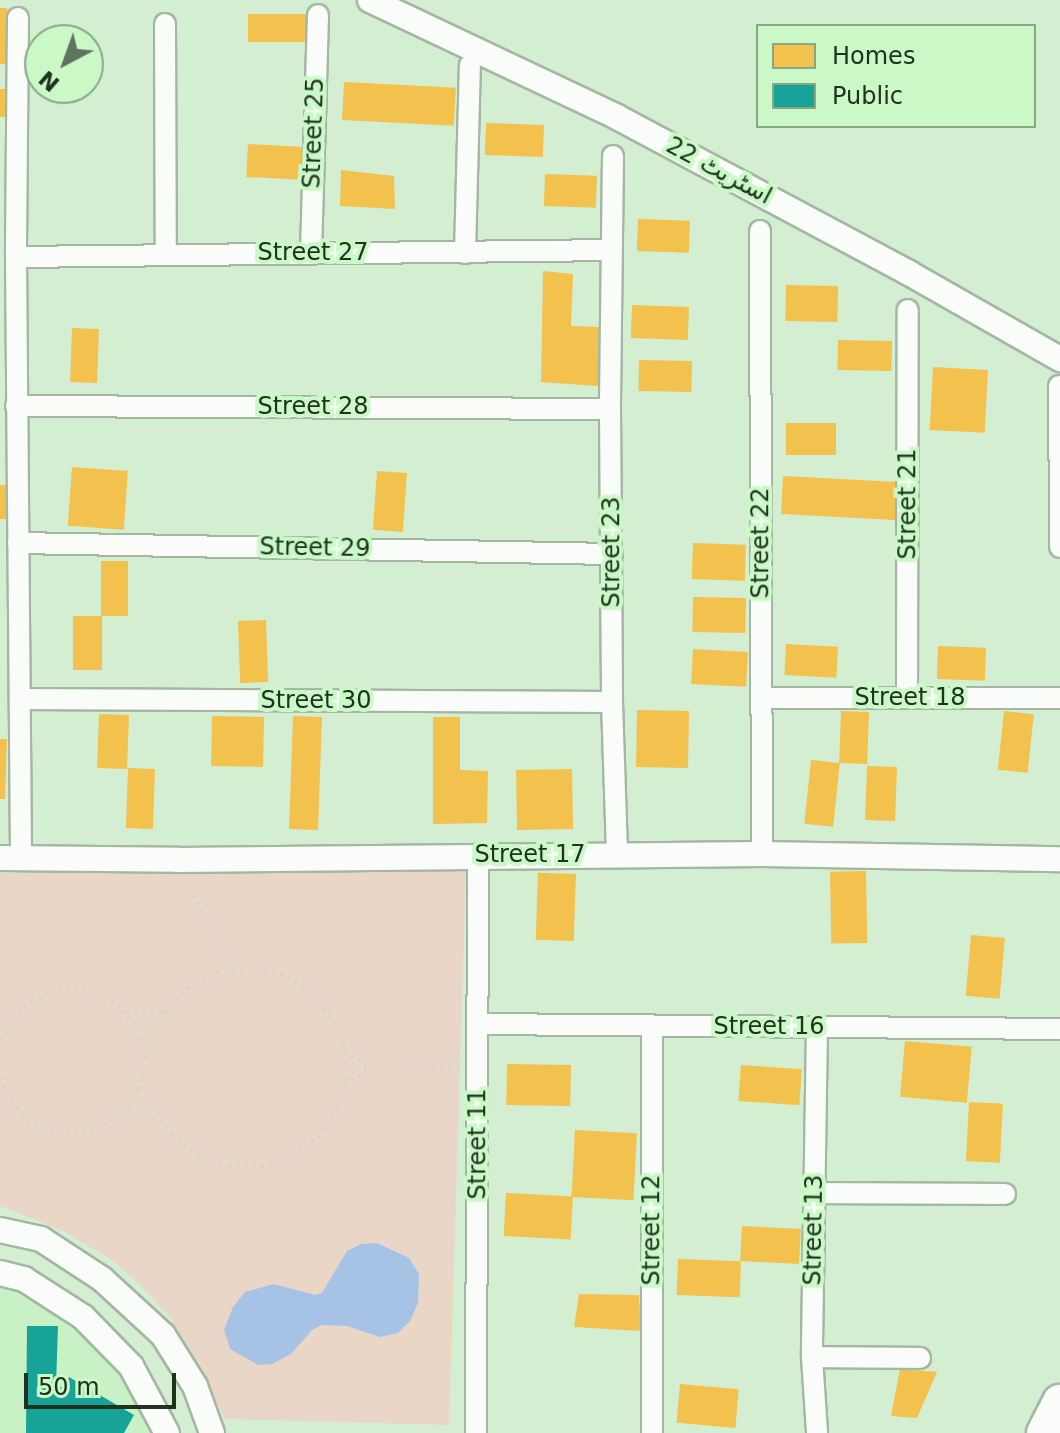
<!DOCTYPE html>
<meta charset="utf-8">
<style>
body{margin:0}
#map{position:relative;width:1060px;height:1433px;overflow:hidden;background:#d4eed2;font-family:"DejaVu Sans","Noto Sans Arabic",sans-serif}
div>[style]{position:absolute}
.built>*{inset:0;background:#c8f1c5}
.green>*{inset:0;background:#e9d6c7}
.water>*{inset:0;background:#a6c3e6}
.homes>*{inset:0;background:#f2c14e;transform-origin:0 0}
.public>*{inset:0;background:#17a398}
.path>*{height:4px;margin-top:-2px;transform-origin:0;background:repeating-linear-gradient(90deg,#cfd6cf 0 2px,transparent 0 8px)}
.roads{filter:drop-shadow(2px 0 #a3b7a2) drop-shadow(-2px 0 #a3b7a2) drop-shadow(0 2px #a3b7a2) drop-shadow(0 -2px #a3b7a2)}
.minor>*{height:20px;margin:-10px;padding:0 10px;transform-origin:10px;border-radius:10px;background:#f9fcf8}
.tertiary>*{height:24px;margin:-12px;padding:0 12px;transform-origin:12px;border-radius:12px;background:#f9fcf8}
.motorway>*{height:34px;margin:-17px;padding:0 17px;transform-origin:17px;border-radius:17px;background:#f9fcf8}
span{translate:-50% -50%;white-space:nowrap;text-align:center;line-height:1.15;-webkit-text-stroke:8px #caf9c7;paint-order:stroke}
.street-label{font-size:24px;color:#20321f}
.legend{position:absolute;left:756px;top:24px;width:280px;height:104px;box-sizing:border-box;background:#caf9c7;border:2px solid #86a984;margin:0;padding:10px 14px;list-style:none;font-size:24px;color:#20321f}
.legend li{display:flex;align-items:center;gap:16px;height:40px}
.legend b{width:40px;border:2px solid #86a984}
.north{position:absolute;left:24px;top:24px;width:80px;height:80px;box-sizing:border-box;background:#caf9c7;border:2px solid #86a984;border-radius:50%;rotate:221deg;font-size:22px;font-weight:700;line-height:32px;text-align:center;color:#20321f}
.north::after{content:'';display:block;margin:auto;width:28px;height:36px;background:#5f745e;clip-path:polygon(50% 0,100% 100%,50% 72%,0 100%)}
.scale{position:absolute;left:24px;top:1373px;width:152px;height:36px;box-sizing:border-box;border:4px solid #20321f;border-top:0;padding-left:10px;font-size:24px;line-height:28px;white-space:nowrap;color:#20321f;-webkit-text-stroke:6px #caf9c7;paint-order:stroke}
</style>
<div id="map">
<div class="built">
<i style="clip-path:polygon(0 1286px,24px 1289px,82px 1329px,131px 1382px,154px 1433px,0 1433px)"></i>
</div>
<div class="green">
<i style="clip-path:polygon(466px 872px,449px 1425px,225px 1419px,170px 1317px,143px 1288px,112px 1260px,63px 1231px,0 1206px,0 873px)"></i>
</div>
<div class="water">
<i style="clip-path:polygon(377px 1243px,409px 1258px,419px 1274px,418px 1303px,410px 1321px,398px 1333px,380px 1337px,347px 1326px,322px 1325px,312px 1330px,291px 1354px,272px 1364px,258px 1365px,230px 1349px,224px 1330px,233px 1307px,245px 1292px,274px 1284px,315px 1295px,322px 1293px,347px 1251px,361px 1244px)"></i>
</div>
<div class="homes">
<i style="clip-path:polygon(0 8px,7px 8px,6px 64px,0 64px)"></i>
<i style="left:248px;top:14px;width:58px;height:28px"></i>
<i style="left:344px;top:82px;width:112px;height:38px;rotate:3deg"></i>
<i style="left:0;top:89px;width:5px;height:28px"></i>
<i style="left:486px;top:123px;width:58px;height:32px;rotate:2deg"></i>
<i style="left:248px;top:144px;width:55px;height:33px;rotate:3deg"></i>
<i style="clip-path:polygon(341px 170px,394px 176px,395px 209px,340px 206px)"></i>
<i style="left:545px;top:174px;width:52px;height:32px;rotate:2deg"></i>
<i style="left:638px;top:219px;width:52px;height:32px;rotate:2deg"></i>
<i style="clip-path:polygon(543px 271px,573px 274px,571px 326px,599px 327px,598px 386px,541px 382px)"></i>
<i style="left:786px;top:285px;width:52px;height:36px;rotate:1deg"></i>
<i style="left:632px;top:305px;width:57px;height:33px;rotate:2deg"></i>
<i style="left:72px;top:328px;width:27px;height:54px;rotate:2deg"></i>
<i style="left:838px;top:340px;width:54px;height:30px;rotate:1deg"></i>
<i style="left:639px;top:360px;width:53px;height:31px;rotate:1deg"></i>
<i style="left:933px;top:367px;width:55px;height:63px;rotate:3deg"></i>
<i style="left:786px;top:423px;width:50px;height:32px"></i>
<i style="left:72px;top:467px;width:56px;height:59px;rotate:4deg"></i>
<i style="left:377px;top:471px;width:30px;height:59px;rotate:4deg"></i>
<i style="left:783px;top:476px;width:114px;height:38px;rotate:3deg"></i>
<i style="left:0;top:485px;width:7px;height:34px"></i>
<i style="left:693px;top:543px;width:53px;height:36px;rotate:2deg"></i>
<i style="left:101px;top:561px;width:27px;height:55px"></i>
<i style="left:693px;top:597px;width:53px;height:35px;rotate:1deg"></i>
<i style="left:73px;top:616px;width:29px;height:54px"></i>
<i style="left:266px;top:620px;width:62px;height:28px;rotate:88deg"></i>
<i style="left:786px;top:644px;width:52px;height:31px;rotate:3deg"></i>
<i style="left:938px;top:646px;width:48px;height:33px;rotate:2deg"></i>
<i style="left:693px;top:649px;width:55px;height:35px;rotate:3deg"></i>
<i style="left:689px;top:711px;width:57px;height:52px;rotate:91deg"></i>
<i style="left:841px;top:711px;width:28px;height:52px;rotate:2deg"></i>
<i style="left:1004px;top:711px;width:30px;height:59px;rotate:6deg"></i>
<i style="left:99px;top:714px;width:30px;height:54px;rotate:2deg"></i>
<i style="left:212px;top:716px;width:52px;height:50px;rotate:1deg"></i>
<i style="left:293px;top:716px;width:29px;height:113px;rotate:2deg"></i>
<i style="clip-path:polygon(433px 717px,460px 717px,460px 770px,488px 771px,487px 823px,433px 824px)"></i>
<i style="clip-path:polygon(0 739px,7px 739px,5px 799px,0 799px)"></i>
<i style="left:811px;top:760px;width:29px;height:64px;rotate:6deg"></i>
<i style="left:867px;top:766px;width:30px;height:54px;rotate:2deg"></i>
<i style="left:128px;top:768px;width:27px;height:60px;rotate:2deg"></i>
<i style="left:572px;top:769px;width:60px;height:56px;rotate:89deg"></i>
<i style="left:866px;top:871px;width:72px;height:36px;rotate:89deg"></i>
<i style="left:576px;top:874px;width:67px;height:38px;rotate:92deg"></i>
<i style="left:971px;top:935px;width:34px;height:61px;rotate:5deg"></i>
<i style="left:905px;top:1041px;width:67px;height:56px;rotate:5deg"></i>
<i style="left:507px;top:1064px;width:64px;height:41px;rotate:1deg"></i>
<i style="left:741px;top:1065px;width:61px;height:36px;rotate:4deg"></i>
<i style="left:969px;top:1102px;width:34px;height:59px;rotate:3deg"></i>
<i style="left:575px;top:1130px;width:62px;height:67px;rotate:3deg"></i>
<i style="left:506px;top:1193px;width:67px;height:43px;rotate:3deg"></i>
<i style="left:742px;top:1226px;width:59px;height:35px;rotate:3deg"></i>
<i style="left:678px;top:1259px;width:63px;height:36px;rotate:2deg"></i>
<i style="clip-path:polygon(579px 1294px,639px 1295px,641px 1331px,574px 1327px)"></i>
<i style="clip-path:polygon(900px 1369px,937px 1372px,917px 1418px,891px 1416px)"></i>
<i style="left:680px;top:1384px;width:59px;height:39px;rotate:5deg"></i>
</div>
<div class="public">
<i style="clip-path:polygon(27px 1326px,58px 1326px,56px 1385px,64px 1388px,69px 1377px,134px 1415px,124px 1433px,26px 1433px)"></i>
</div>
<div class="path">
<i style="left:185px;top:882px;width:101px;rotate:60.9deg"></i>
<i style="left:127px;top:1013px;width:36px;rotate:-2deg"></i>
<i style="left:345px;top:1051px;width:29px;rotate:35deg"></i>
<i style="left:0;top:1052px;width:12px;rotate:-81deg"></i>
<i style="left:2px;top:1040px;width:25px;rotate:-63deg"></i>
<i style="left:13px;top:1018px;width:25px;rotate:-43deg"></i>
<i style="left:31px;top:1001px;width:23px;rotate:-25deg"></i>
<i style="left:52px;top:991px;width:23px;rotate:-7deg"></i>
<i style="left:75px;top:988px;width:24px;rotate:12deg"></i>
<i style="left:98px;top:993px;width:23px;rotate:31deg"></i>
<i style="left:118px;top:1005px;width:23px;rotate:50deg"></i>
<i style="left:133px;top:1023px;width:35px;rotate:68deg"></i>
<i style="left:146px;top:1056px;width:35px;rotate:103deg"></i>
<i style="left:138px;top:1090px;width:24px;rotate:123deg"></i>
<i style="left:125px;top:1110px;width:23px;rotate:142deg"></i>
<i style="left:107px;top:1124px;width:25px;rotate:159deg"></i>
<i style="left:84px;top:1133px;width:24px;rotate:180deg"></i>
<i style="left:60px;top:1133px;width:25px;rotate:-162deg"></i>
<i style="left:36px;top:1125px;width:25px;rotate:-140deg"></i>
<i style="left:17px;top:1109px;width:25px;rotate:-122deg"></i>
<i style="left:4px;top:1088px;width:17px;rotate:-103deg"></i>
<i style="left:143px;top:1077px;width:31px;rotate:69deg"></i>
<i style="left:154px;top:1106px;width:33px;rotate:57deg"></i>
<i style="left:172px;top:1134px;width:33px;rotate:39deg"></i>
<i style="left:198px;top:1155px;width:33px;rotate:20deg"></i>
<i style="left:229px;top:1166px;width:33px"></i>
<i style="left:262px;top:1166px;width:33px;rotate:-18deg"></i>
<i style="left:293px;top:1156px;width:31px;rotate:-37deg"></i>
<i style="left:318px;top:1137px;width:33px;rotate:-55deg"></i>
<i style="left:337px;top:1110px;width:32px;rotate:-76deg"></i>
<i style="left:345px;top:1079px;width:33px;rotate:-93deg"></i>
<i style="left:343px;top:1046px;width:32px;rotate:-112deg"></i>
<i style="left:331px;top:1016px;width:32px;rotate:-131deg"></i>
<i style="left:310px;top:992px;width:33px;rotate:-149deg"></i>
<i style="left:282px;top:975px;width:32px;rotate:-167deg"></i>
<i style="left:251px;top:968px;width:33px;rotate:173deg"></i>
<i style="left:218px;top:972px;width:34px;rotate:153deg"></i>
<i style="left:188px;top:987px;width:35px;rotate:135deg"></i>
<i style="left:163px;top:1012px;width:47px;rotate:111.1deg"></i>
<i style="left:345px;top:1085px;width:29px;rotate:-35deg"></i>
<i style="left:369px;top:1068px;width:86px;rotate:-1.3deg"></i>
<i style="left:121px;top:1115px;width:38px;rotate:3deg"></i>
</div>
<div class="roads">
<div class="minor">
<i style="left:18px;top:18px;width:239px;rotate:90.5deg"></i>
<i style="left:16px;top:257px;width:602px;rotate:89.52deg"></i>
<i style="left:165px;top:24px;width:230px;rotate:89.8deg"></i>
<i style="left:613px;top:156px;width:253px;rotate:90.7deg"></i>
<i style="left:610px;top:409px;width:293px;rotate:89.6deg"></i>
<i style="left:612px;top:702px;width:152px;rotate:88.1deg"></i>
<i style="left:760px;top:231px;width:623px;rotate:89.82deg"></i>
<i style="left:311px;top:252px;width:237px;rotate:-88.3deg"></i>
<i style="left:465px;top:253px;width:188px;rotate:-88.5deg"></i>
<i style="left:16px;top:257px;width:595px;rotate:-0.67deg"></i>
<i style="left:1059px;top:386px;width:161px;rotate:89.6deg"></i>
<i style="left:16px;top:406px;width:594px;rotate:0.29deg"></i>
<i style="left:18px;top:543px;width:594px;rotate:1.06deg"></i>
<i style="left:761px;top:698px;width:299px"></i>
<i style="left:907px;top:698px;width:388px;rotate:-89.9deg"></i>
<i style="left:20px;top:699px;width:592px;rotate:0.29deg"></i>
<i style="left:478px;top:1024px;width:582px;rotate:0.49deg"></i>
<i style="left:652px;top:1027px;width:406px;rotate:90deg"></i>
<i style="left:817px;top:1027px;width:330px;rotate:90.9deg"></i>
<i style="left:812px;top:1357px;width:76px;rotate:86.2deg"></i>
<i style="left:814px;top:1193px;width:191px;rotate:0.3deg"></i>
<i style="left:812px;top:1357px;width:108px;rotate:0.5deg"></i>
<i style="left:476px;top:1433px;width:579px;rotate:-89.8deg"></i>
</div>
<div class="tertiary">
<i style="left:370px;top:0;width:273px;rotate:25.3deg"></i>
<i style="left:617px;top:117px;width:331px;rotate:28.1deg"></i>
<i style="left:909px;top:273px;width:174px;rotate:29.7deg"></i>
<i style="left:0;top:858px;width:178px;rotate:0.6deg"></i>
<i style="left:178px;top:860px;width:584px;rotate:-0.59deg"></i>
<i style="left:762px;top:854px;width:298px;rotate:1deg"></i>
<i style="left:0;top:1230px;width:42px;rotate:12.4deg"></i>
<i style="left:41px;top:1239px;width:73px;rotate:33.3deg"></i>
<i style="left:102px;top:1279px;width:83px;rotate:42.6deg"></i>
<i style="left:163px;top:1335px;width:60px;rotate:57.9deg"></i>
<i style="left:195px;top:1386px;width:50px;rotate:70.1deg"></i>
<i style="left:0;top:1273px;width:25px;rotate:14deg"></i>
<i style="left:24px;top:1279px;width:70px;rotate:32.8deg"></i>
<i style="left:83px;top:1317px;width:69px;rotate:45.6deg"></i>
<i style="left:131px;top:1366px;width:76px;rotate:61.8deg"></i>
</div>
<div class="motorway">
<i style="left:1044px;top:1433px;width:35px;rotate:-63deg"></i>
</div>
</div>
<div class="street-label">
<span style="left:314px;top:133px;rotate:-88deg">Street 25</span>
<span style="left:719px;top:171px;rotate:28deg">اسٹریٹ 22</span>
<span style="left:313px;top:253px">Street 27</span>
<span style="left:313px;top:407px">Street 28</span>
<span style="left:908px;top:504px;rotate:-90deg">Street 21</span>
<span style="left:761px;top:543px;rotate:-90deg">Street 22</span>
<span style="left:315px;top:548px;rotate:1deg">Street 29</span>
<span style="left:612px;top:552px;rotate:-90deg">Street 23</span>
<span style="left:910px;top:698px">Street 18</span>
<span style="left:316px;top:701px">Street 30</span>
<span style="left:530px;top:855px">Street 17</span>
<span style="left:769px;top:1027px">Street 16</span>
<span style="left:478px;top:1144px;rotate:-90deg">Street 11</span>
<span style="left:652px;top:1230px;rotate:-90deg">Street 12</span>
<span style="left:814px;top:1230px;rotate:-89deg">Street 13</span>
</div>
<ul class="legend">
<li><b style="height:22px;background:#f2c14e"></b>Homes</li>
<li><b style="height:22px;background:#17a398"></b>Public</li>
</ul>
<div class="north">N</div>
<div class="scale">50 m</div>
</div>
